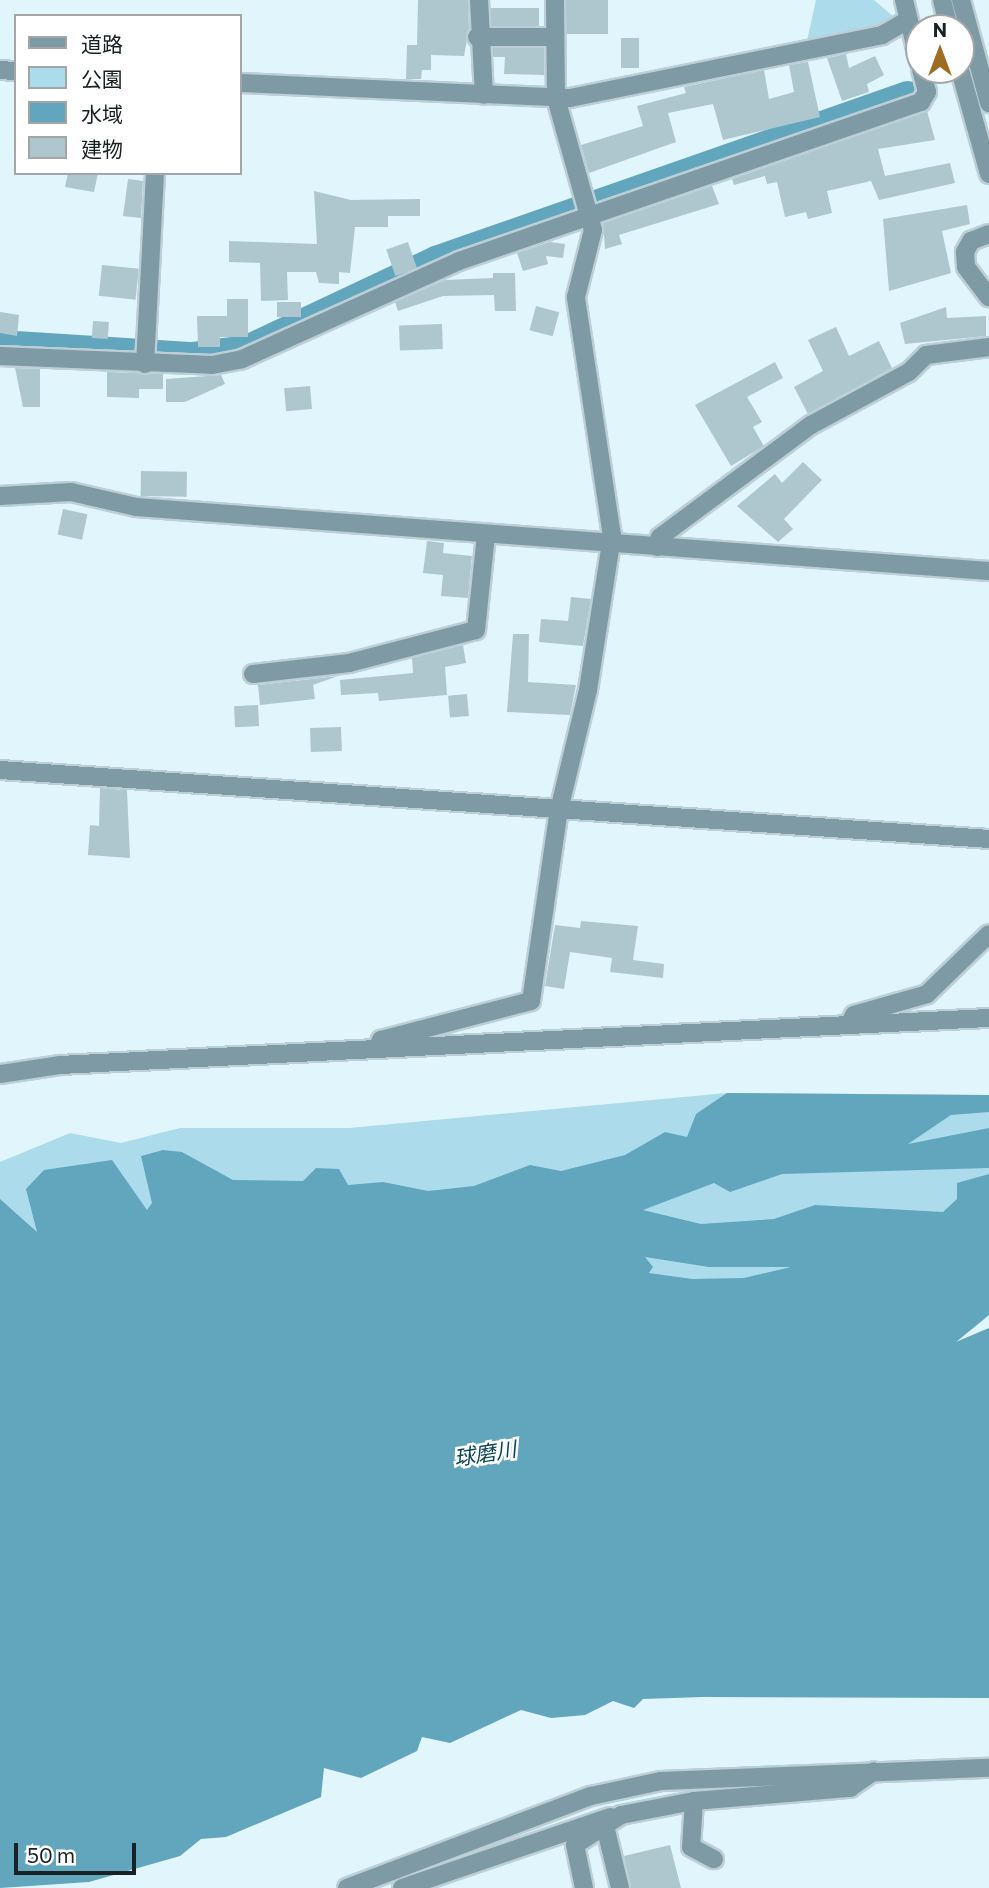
<!DOCTYPE html>
<meta charset="utf-8">
<style>
body{margin:0}
#map{position:relative;width:989px;height:1888px;overflow:hidden;background:#e1f5fd;font-family:Commissioner,"Noto Sans JP",sans-serif}
div>[style]{position:absolute}
.green>*{inset:0;background:#acdcec}
.water>*{inset:0;background:#61a6bd}
.river>*{height:30px;margin:-15px;padding:0 15px;transform-origin:15px;border-radius:15px;background:#61a6bd}
.building>*{inset:0;background:#aec7cf;transform-origin:0 0}
.roads{filter:drop-shadow(2px 0 #bdcfd6) drop-shadow(-2px 0 #bdcfd6) drop-shadow(0 2px #bdcfd6) drop-shadow(0 -2px #bdcfd6)}
.minor>*{height:18px;margin:-9px;padding:0 9px;transform-origin:9px;border-radius:9px;background:#7e9aa4}
span{translate:-50% -50%;white-space:nowrap;text-align:center;line-height:1.15;-webkit-text-stroke:5px #fff;paint-order:stroke}
.water-label{font-size:21px;color:#0a4859;font-style:italic}
.legend{position:absolute;left:14px;top:14px;width:228px;height:161px;box-sizing:border-box;background:#fff;border:2px solid #a3a6a7;margin:0;padding:9px 12px;list-style:none;font-size:21px;color:#182124}
.legend li{display:flex;align-items:center;gap:14px;height:35px}
.legend b{width:35px;border:2px solid #a3a6a7}
.north{position:absolute;left:905px;top:14px;width:70px;height:70px;box-sizing:border-box;background:#fff;border:2px solid #a3a6a7;border-radius:50%;rotate:0deg;font-size:19px;font-weight:700;line-height:28px;text-align:center;color:#182124}
.north::after{content:'';display:block;margin:auto;width:24px;height:32px;background:#9f6c23;clip-path:polygon(50% 0,100% 100%,50% 72%,0 100%)}
.scale{position:absolute;left:14px;top:1843px;width:122px;height:32px;box-sizing:border-box;border:4px solid #182124;border-top:0;padding-left:9px;font-size:21px;line-height:24px;white-space:nowrap;color:#182124;-webkit-text-stroke:5px #fff;paint-order:stroke}
</style>
<div id="map">
<div class="green">
<i style="clip-path:polygon(816px 0,874px 0,895px 18px,805px 50px)"></i>
<i style="clip-path:polygon(727px 1093px,989px 1095px,989px 1315px,956px 1342px,989px 1328px,989px 1397px,0 1441px,0 1162px,70px 1133px,121px 1143px,180px 1128px,349px 1128px)"></i>
</div>
<div class="water">
<i style="clip-path:polygon(evenodd,727px 1093px,989px 1095px,989px 1112px,951px 1115px,908px 1144px,989px 1128px,989px 1168px,782px 1174px,730px 1192px,714px 1183px,643px 1210px,701px 1224px,774px 1219px,815px 1205px,943px 1212px,957px 1199px,957px 1183px,989px 1174px,989px 1315px,956px 1342px,989px 1328px,989px 1698px,702px 1697px,643px 1699px,634px 1708px,613px 1701px,585px 1715px,551px 1718px,521px 1710px,450px 1743px,422px 1737px,417px 1751px,361px 1778px,324px 1768px,321px 1797px,226px 1837px,201px 1839px,180px 1856px,89px 1882px,0 1888px,0 1199px,37px 1232px,26px 1189px,44px 1170px,112px 1160px,147px 1210px,152px 1203px,141px 1156px,163px 1150px,182px 1152px,233px 1180px,303px 1181px,316px 1168px,339px 1169px,348px 1185px,383px 1182px,428px 1191px,474px 1186px,530px 1165px,561px 1171px,625px 1155px,665px 1132px,687px 1137px,696px 1114px,727px 1093px,645px 1257px,709px 1267px,791px 1267px,744px 1278px,692px 1279px,649px 1273px,653px 1267px,645px 1257px)"></i>
</div>
<div class="river">
<i style="left:0;top:345px;width:193px;rotate:3.6deg"></i>
<i style="left:193px;top:357px;width:54px;rotate:-7.4deg"></i>
<i style="left:247px;top:350px;width:209px;rotate:-25.2deg"></i>
<i style="left:436px;top:261px;width:500px;rotate:-19.27deg"></i>
</div>
<div class="building">
<i style="clip-path:polygon(418px 0,468px 0,469px 29px,464px 56px,431px 55px,431px 70px,422px 70px,421px 79px,406px 79px,407px 45px,417px 45px)"></i>
<i style="left:566px;top:0;width:42px;height:34px"></i>
<i style="left:491px;top:8px;width:48px;height:18px"></i>
<i style="left:621px;top:38px;width:18px;height:30px"></i>
<i style="clip-path:polygon(493px 48px,544px 48px,544px 75px,504px 74px,505px 57px,493px 57px)"></i>
<i style="clip-path:polygon(846px 54px,849px 68px,875px 56px,884px 75px,867px 84px,869px 92px,842px 101px,827px 58px)"></i>
<i style="clip-path:polygon(808px 62px,820px 117px,723px 140px,713px 104px,668px 113px,676px 142px,589px 173px,581px 145px,643px 126px,637px 106px,686px 93px,684px 87px,764px 70px,769px 99px,794px 92px,789px 65px)"></i>
<i style="clip-path:polygon(927px 111px,935px 140px,878px 149px,885px 176px,950px 163px,955px 183px,879px 200px,871px 181px,827px 191px,832px 213px,808px 219px,806px 212px,785px 217px,777px 182px,767px 184px,765px 176px,734px 185px,732px 179px)"></i>
<i style="clip-path:polygon(68px 173px,98px 173px,94px 192px,65px 187px)"></i>
<i style="clip-path:polygon(128px 179px,143px 181px,141px 218px,123px 216px)"></i>
<i style="clip-path:polygon(712px 186px,719px 204px,619px 235px,622px 244px,605px 249px,603px 223px)"></i>
<i style="clip-path:polygon(314px 191px,351px 200px,420px 199px,420px 216px,388px 216px,388px 227px,355px 227px,350px 273px,339px 272px,339px 284px,319px 283px,316px 272px,287px 272px,288px 300px,261px 301px,260px 263px,229px 262px,229px 241px,317px 244px)"></i>
<i style="clip-path:polygon(967px 205px,970px 224px,942px 231px,951px 273px,889px 291px,883px 219px)"></i>
<i style="left:408px;top:242px;width:28px;height:23px;rotate:71deg"></i>
<i style="clip-path:polygon(550px 242px,565px 244px,563px 258px,546px 256px,548px 264px,523px 271px,517px 253px)"></i>
<i style="left:102px;top:265px;width:37px;height:31px;rotate:6deg"></i>
<i style="clip-path:polygon(493px 273px,515px 273px,516px 311px,495px 311px,494px 295px,443px 296px,398px 311px,395px 302px,445px 280px,493px 278px)"></i>
<i style="clip-path:polygon(227px 299px,248px 299px,248px 337px,220px 337px,220px 347px,198px 347px,197px 316px,227px 316px)"></i>
<i style="left:277px;top:302px;width:24px;height:15px"></i>
<i style="left:536px;top:306px;width:24px;height:25px;rotate:15deg"></i>
<i style="clip-path:polygon(946px 307px,947px 318px,986px 316px,986px 336px,905px 344px,900px 323px)"></i>
<i style="clip-path:polygon(0 312px,19px 315px,17px 336px,0 333px)"></i>
<i style="left:93px;top:321px;width:16px;height:17px;rotate:4deg"></i>
<i style="left:442px;top:324px;width:25px;height:43px;rotate:88deg"></i>
<i style="clip-path:polygon(836px 327px,849px 356px,879px 341px,892px 368px,808px 414px,794px 387px,823px 371px,808px 340px)"></i>
<i style="clip-path:polygon(775px 362px,783px 378px,747px 397px,762px 422px,753px 427px,764px 446px,731px 466px,695px 405px)"></i>
<i style="clip-path:polygon(15px 368px,40px 369px,40px 407px,23px 407px)"></i>
<i style="clip-path:polygon(107px 372px,163px 374px,163px 389px,139px 389px,139px 398px,107px 397px)"></i>
<i style="clip-path:polygon(221px 375px,225px 384px,185px 402px,166px 402px,166px 379px)"></i>
<i style="left:310px;top:386px;width:23px;height:26px;rotate:85deg"></i>
<i style="clip-path:polygon(803px 462px,822px 480px,784px 519px,793px 529px,778px 542px,737px 506px,775px 474px,782px 483px)"></i>
<i style="left:141px;top:471px;width:46px;height:25px;rotate:1deg"></i>
<i style="left:63px;top:509px;width:25px;height:26px;rotate:12deg"></i>
<i style="clip-path:polygon(427px 541px,444px 543px,443px 553px,472px 556px,468px 598px,441px 596px,443px 575px,423px 573px)"></i>
<i style="clip-path:polygon(571px 597px,591px 599px,583px 646px,539px 642px,541px 619px,568px 621px)"></i>
<i style="clip-path:polygon(513px 634px,529px 634px,528px 682px,576px 685px,570px 715px,507px 712px)"></i>
<i style="clip-path:polygon(463px 645px,466px 663px,445px 667px,447px 695px,379px 701px,378px 693px,341px 695px,340px 680px,413px 673px,412px 658px)"></i>
<i style="clip-path:polygon(338px 676px,313px 685px,315px 699px,260px 705px,258px 685px)"></i>
<i style="left:467px;top:694px;width:22px;height:19px;rotate:85deg"></i>
<i style="left:258px;top:705px;width:21px;height:24px;rotate:87deg"></i>
<i style="left:341px;top:727px;width:24px;height:31px;rotate:88deg"></i>
<i style="clip-path:polygon(100px 788px,127px 790px,130px 858px,88px 855px,90px 825px,99px 826px)"></i>
<i style="clip-path:polygon(581px 921px,638px 926px,633px 960px,664px 964px,663px 978px,610px 972px,612px 958px,570px 952px,564px 989px,545px 986px,555px 925px,580px 928px)"></i>
<i style="clip-path:polygon(670px 1845px,681px 1888px,631px 1888px,624px 1856px)"></i>
</div>
<div class="roads">
<div class="minor">
<i style="left:479px;top:0;width:95px;rotate:87deg"></i>
<i style="left:904px;top:0;width:63px;rotate:76.2deg"></i>
<i style="left:942px;top:0;width:29px;rotate:76deg"></i>
<i style="left:961px;top:0;width:107px;rotate:74.8deg"></i>
<i style="left:477px;top:37px;width:78px"></i>
<i style="left:0;top:70px;width:16px;rotate:4deg"></i>
<i style="left:960px;top:70px;width:108px;rotate:74.4deg"></i>
<i style="left:240px;top:83px;width:330px;rotate:2.6deg"></i>
<i style="left:570px;top:98px;width:318px;rotate:-11.4deg"></i>
<i style="left:882px;top:35px;width:30px;rotate:-30deg"></i>
<i style="left:989px;top:234px;width:19px;rotate:159deg"></i>
<i style="left:971px;top:241px;width:13px;rotate:119deg"></i>
<i style="left:965px;top:252px;width:15px;rotate:86deg"></i>
<i style="left:966px;top:267px;width:38px;rotate:53deg"></i>
<i style="left:0;top:356px;width:212px;rotate:2.4deg"></i>
<i style="left:212px;top:365px;width:31px;rotate:-11deg"></i>
<i style="left:242px;top:359px;width:238px;rotate:-24.3deg"></i>
<i style="left:459px;top:261px;width:489px;rotate:-19deg"></i>
<i style="left:921px;top:102px;width:12px;rotate:-59deg"></i>
<i style="left:927px;top:92px;width:23px;rotate:-105deg"></i>
<i style="left:145px;top:364px;width:191px;rotate:-87deg"></i>
<i style="left:0;top:496px;width:71px;rotate:-3.2deg"></i>
<i style="left:71px;top:492px;width:67px;rotate:13deg"></i>
<i style="left:136px;top:507px;width:855px;rotate:4.29deg"></i>
<i style="left:657px;top:547px;width:10px;rotate:-73deg"></i>
<i style="left:660px;top:537px;width:188px;rotate:-36.6deg"></i>
<i style="left:811px;top:425px;width:111px;rotate:-28.4deg"></i>
<i style="left:909px;top:372px;width:24px;rotate:-45deg"></i>
<i style="left:926px;top:355px;width:64px;rotate:-7.2deg"></i>
<i style="left:253px;top:674px;width:97px;rotate:-6.5deg"></i>
<i style="left:349px;top:663px;width:131px;rotate:-14.6deg"></i>
<i style="left:476px;top:630px;width:96px;rotate:-84deg"></i>
<i style="left:0;top:770px;width:991px;rotate:3.99deg"></i>
<i style="left:849px;top:1025px;width:11px;rotate:-63deg"></i>
<i style="left:854px;top:1015px;width:76px;rotate:-16deg"></i>
<i style="left:927px;top:994px;width:86px;rotate:-44.1deg"></i>
<i style="left:377px;top:1049px;width:10px;rotate:-66deg"></i>
<i style="left:381px;top:1040px;width:155px;rotate:-14.6deg"></i>
<i style="left:531px;top:1001px;width:193px;rotate:-81.7deg"></i>
<i style="left:559px;top:810px;width:123px;rotate:-76.4deg"></i>
<i style="left:588px;top:690px;width:156px;rotate:-81.1deg"></i>
<i style="left:612px;top:536px;width:242px;rotate:-98.6deg"></i>
<i style="left:576px;top:297px;width:69px;rotate:-75.8deg"></i>
<i style="left:593px;top:230px;width:137px;rotate:-105.7deg"></i>
<i style="left:556px;top:98px;width:98px;rotate:-90.6deg"></i>
<i style="left:0;top:1074px;width:61px;rotate:-8.5deg"></i>
<i style="left:60px;top:1065px;width:930px;rotate:-2.9deg"></i>
<i style="left:694px;top:1801px;width:46px;rotate:93.7deg"></i>
<i style="left:691px;top:1847px;width:26px;rotate:28deg"></i>
<i style="left:605px;top:1826px;width:64px;rotate:76.4deg"></i>
<i style="left:347px;top:1888px;width:261px;rotate:-20.7deg"></i>
<i style="left:591px;top:1796px;width:72px;rotate:-12.1deg"></i>
<i style="left:661px;top:1781px;width:328px;rotate:-2.3deg"></i>
<i style="left:402px;top:1888px;width:220px;rotate:-18.8deg"></i>
<i style="left:584px;top:1888px;width:44px;rotate:-101.8deg"></i>
<i style="left:575px;top:1845px;width:55px;rotate:-33.1deg"></i>
<i style="left:621px;top:1815px;width:74px;rotate:-10.9deg"></i>
<i style="left:694px;top:1801px;width:157px;rotate:-4.8deg"></i>
<i style="left:850px;top:1788px;width:29px;rotate:-35deg"></i>
</div>
</div>
<div class="water-label">
<span style="left:485px;top:1453px;rotate:-9deg">球磨川</span>
</div>
<ul class="legend">
<li><b style="height:9px;background:#7e9aa4"></b>道路</li>
<li><b style="height:19px;background:#acdcec"></b>公園</li>
<li><b style="height:19px;background:#61a6bd"></b>水域</li>
<li><b style="height:19px;background:#aec7cf"></b>建物</li>
</ul>
<div class="north">N</div>
<div class="scale">50 m</div>
</div>
